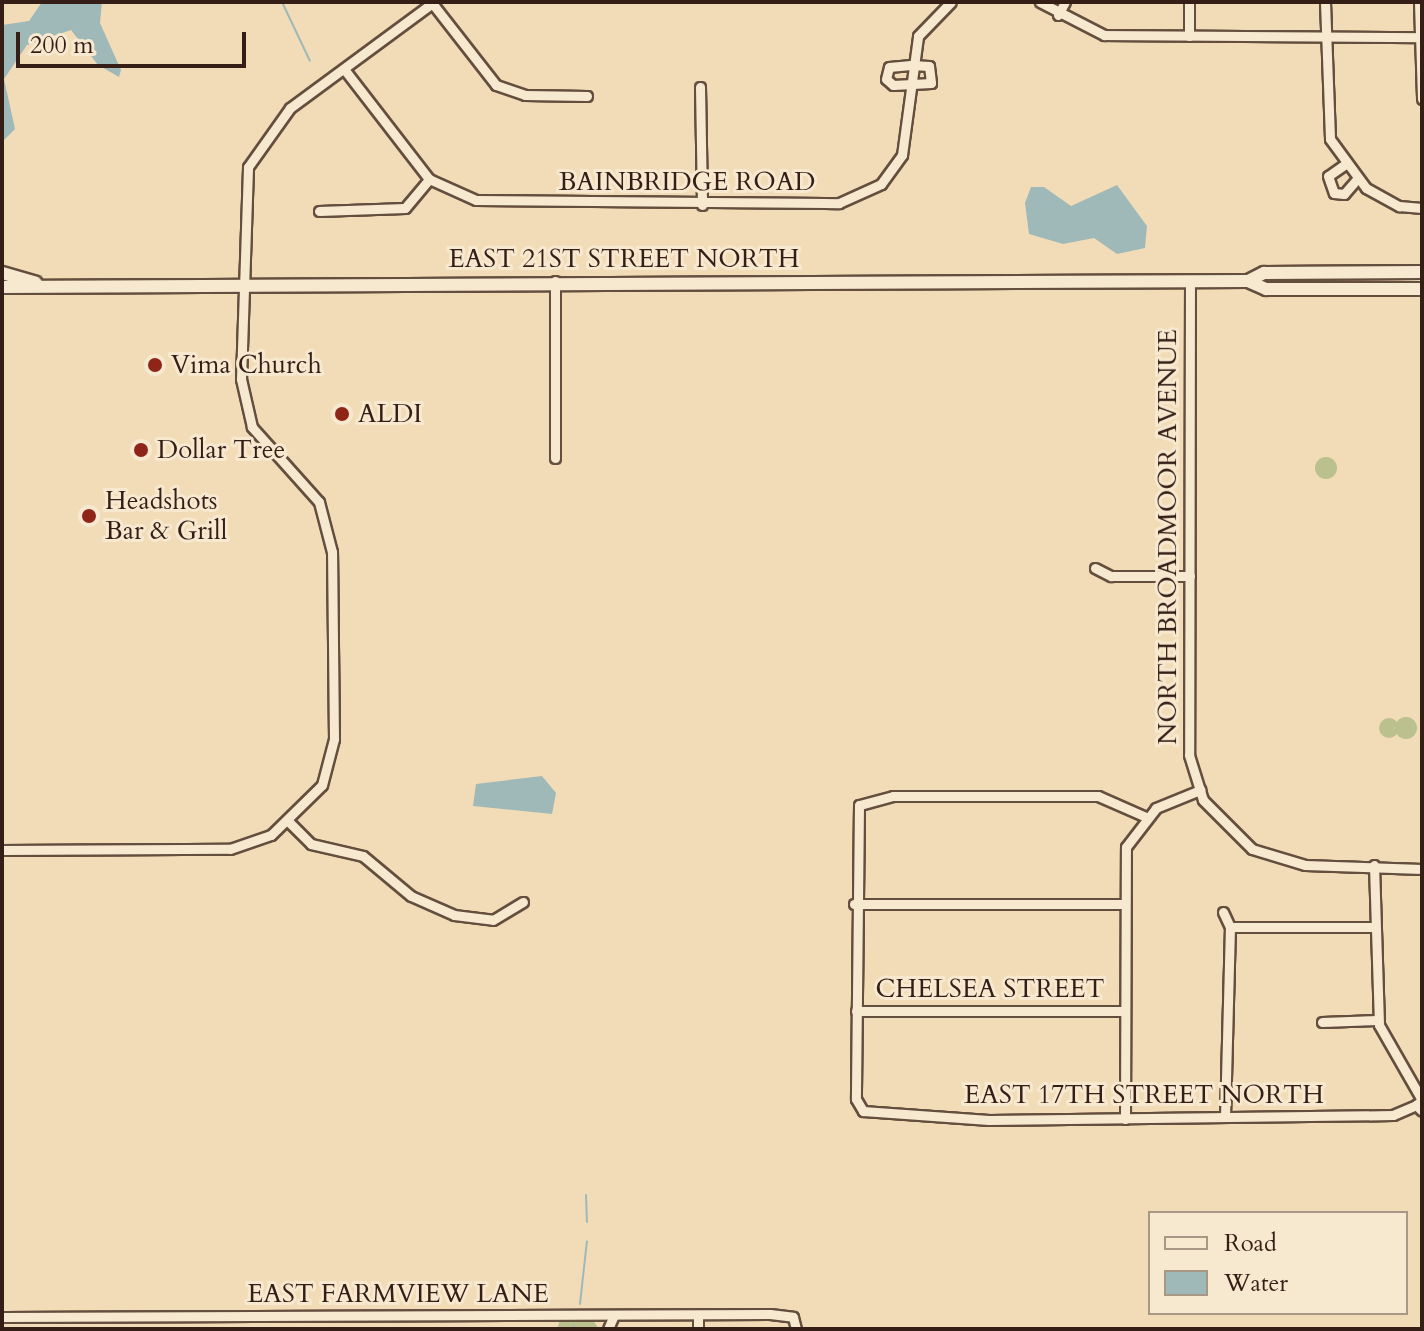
<!DOCTYPE html>
<style>
body{margin:0}
#map{position:relative;width:1424px;height:1331px;overflow:hidden;background:#f2dcb7;font-family:Cardo,serif}
div>[style]{position:absolute}
.green>*{inset:0;background:#bac08e}
.round{border-radius:50%}
.water>*{inset:0;background:#9fb9b9}
.stream>*{height:2px;margin:-1px;padding:0 1px;transform-origin:1px;border-radius:1px;background:#9fb9b9}
.roads{filter:drop-shadow(2px 0 #644e3e) drop-shadow(-2px 0 #644e3e) drop-shadow(0 2px #644e3e) drop-shadow(0 -2px #644e3e)}
.minor>*{height:9px;margin:-4.5px;padding:0 4.5px;transform-origin:4.5px;border-radius:4.5px;background:#f7e8d0}
.secondary>*{height:12px;margin:-6px;padding:0 6px;transform-origin:6px;border-radius:6px;background:#f7e8d0}
.dots>*{width:22px;height:22px;translate:-50% -50%;box-sizing:border-box;border:4px solid #f7e8d0;border-radius:50%}
span{translate:-50% -50%;white-space:nowrap;text-align:center;line-height:1.15;-webkit-text-stroke:6px #f7e8d0;paint-order:stroke}
.street-label{font-size:26px;color:#351e15}
.poi-label{font-size:26px;color:#351e15}
.left{translate:0 -50%;text-align:left}
.frame{position:absolute;inset:0;border:4px solid #351e15;pointer-events:none}
.legend{position:absolute;left:1148px;top:1211px;width:260px;height:104px;box-sizing:border-box;background:#f7e8d0;border:2px solid #a99785;margin:0;padding:10px 14px;list-style:none;font-size:24px;color:#351e15}
.legend li{display:flex;align-items:center;gap:16px;height:40px}
.legend b{width:40px;border:2px solid #a99785}
.scale{position:absolute;left:16px;top:32px;width:230px;height:36px;box-sizing:border-box;border:4px solid #351e15;border-top:0;padding-left:10px;font-size:24px;line-height:28px;white-space:nowrap;color:#351e15;-webkit-text-stroke:6px #f7e8d0;paint-order:stroke}
</style>
<div id="map">
<div class="green">
<i class="round" style="left:1315px;top:457px;width:22px;height:22px"></i>
<i class="round" style="left:1395px;top:717px;width:22px;height:22px"></i>
<i class="round" style="left:1379px;top:718px;width:20px;height:20px"></i>
<i style="clip-path:polygon(592px 1319px,599px 1329px,557px 1329px,560px 1320px)"></i>
</div>
<div class="water">
<i style="clip-path:polygon(42px 2px,102px 2px,100px 23px,121px 70px,119px 77px,98px 65px,71px 30px,27px 45px,4px 79px,15px 129px,2px 142px,2px 25px,29px 21px)"></i>
<i style="clip-path:polygon(1117px 185px,1147px 226px,1145px 248px,1117px 254px,1094px 238px,1063px 244px,1029px 234px,1025px 203px,1031px 187px,1044px 187px,1071px 206px)"></i>
<i style="clip-path:polygon(542px 776px,556px 793px,552px 814px,473px 806px,476px 784px)"></i>
</div>
<div class="stream">
<i style="left:282px;top:2px;width:65px;rotate:64.6deg"></i>
<i style="left:586px;top:1195px;width:27px;rotate:88deg"></i>
<i style="left:580px;top:1304px;width:63px;rotate:-83.7deg"></i>
<i style="left:573px;top:1329px;width:3px;rotate:-72deg"></i>
</div>
<div class="roads">
<div class="minor">
<i style="left:1040px;top:2px;width:72px;rotate:27.3deg"></i>
<i style="left:1104px;top:35px;width:318px;rotate:0.4deg"></i>
<i style="left:1189px;top:2px;width:34px;rotate:90deg"></i>
<i style="left:1325px;top:2px;width:137px;rotate:87.9deg"></i>
<i style="left:1330px;top:139px;width:61px;rotate:53.7deg"></i>
<i style="left:1366px;top:188px;width:38px;rotate:29deg"></i>
<i style="left:1399px;top:206px;width:23px;rotate:5deg"></i>
<i style="left:1419px;top:2px;width:97px;rotate:88.2deg"></i>
<i style="left:432px;top:3px;width:104px;rotate:52deg"></i>
<i style="left:496px;top:85px;width:31px;rotate:19deg"></i>
<i style="left:525px;top:95px;width:62px;rotate:0.9deg"></i>
<i style="left:1058px;top:15px;width:15px;rotate:-62deg"></i>
<i style="left:911px;top:65px;width:18px;rotate:3deg"></i>
<i style="left:929px;top:66px;width:17px;rotate:83deg"></i>
<i style="left:931px;top:83px;width:38px;rotate:177deg"></i>
<i style="left:893px;top:85px;width:9px;rotate:-139deg"></i>
<i style="left:886px;top:79px;width:12px;rotate:-76deg"></i>
<i style="left:889px;top:67px;width:22px;rotate:-5deg"></i>
<i style="left:344px;top:69px;width:139px;rotate:52.3deg"></i>
<i style="left:429px;top:179px;width:51px;rotate:24.1deg"></i>
<i style="left:476px;top:200px;width:363px;rotate:0.5deg"></i>
<i style="left:839px;top:203px;width:46px;rotate:-24.3deg"></i>
<i style="left:881px;top:184px;width:36px;rotate:-54deg"></i>
<i style="left:902px;top:155px;width:120px;rotate:-82.3deg"></i>
<i style="left:918px;top:36px;width:47px;rotate:-45.9deg"></i>
<i style="left:700px;top:87px;width:118px;rotate:89deg"></i>
<i style="left:1344px;top:165px;width:19px;rotate:145deg"></i>
<i style="left:1328px;top:176px;width:18px;rotate:71deg"></i>
<i style="left:1334px;top:193px;width:10px;rotate:6deg"></i>
<i style="left:1344px;top:194px;width:20px;rotate:-49deg"></i>
<i style="left:319px;top:211px;width:86px;rotate:-2deg"></i>
<i style="left:405px;top:208px;width:38px;rotate:-50deg"></i>
<i style="left:555px;top:281px;width:177px;rotate:90deg"></i>
<i style="left:1190px;top:281px;width:474px;rotate:90.1deg"></i>
<i style="left:1189px;top:755px;width:47px;rotate:72.7deg"></i>
<i style="left:1203px;top:800px;width:69px;rotate:45deg"></i>
<i style="left:1252px;top:849px;width:55px;rotate:16.8deg"></i>
<i style="left:1305px;top:865px;width:117px;rotate:2deg"></i>
<i style="left:1095px;top:568px;width:18px;rotate:27deg"></i>
<i style="left:1111px;top:576px;width:79px"></i>
<i style="left:1146px;top:817px;width:52px;rotate:-156.4deg"></i>
<i style="left:1098px;top:796px;width:205px;rotate:180deg"></i>
<i style="left:893px;top:796px;width:35px;rotate:165deg"></i>
<i style="left:859px;top:805px;width:294px;rotate:90.6deg"></i>
<i style="left:856px;top:1099px;width:14px;rotate:60deg"></i>
<i style="left:863px;top:1111px;width:126px;rotate:4.1deg"></i>
<i style="left:989px;top:1120px;width:404px;rotate:-0.7deg"></i>
<i style="left:1393px;top:1115px;width:25px;rotate:-23deg"></i>
<i style="left:1416px;top:1105px;width:8px;rotate:45deg"></i>
<i style="left:289px;top:822px;width:31px;rotate:45deg"></i>
<i style="left:311px;top:844px;width:53px;rotate:13deg"></i>
<i style="left:363px;top:856px;width:62px;rotate:39.8deg"></i>
<i style="left:411px;top:896px;width:47px;rotate:23.8deg"></i>
<i style="left:454px;top:915px;width:39px;rotate:7deg"></i>
<i style="left:493px;top:920px;width:35px;rotate:-31deg"></i>
<i style="left:2px;top:850px;width:228px;rotate:-0.3deg"></i>
<i style="left:230px;top:849px;width:43px;rotate:-18.9deg"></i>
<i style="left:271px;top:835px;width:71px;rotate:-44.4deg"></i>
<i style="left:322px;top:785px;width:48px;rotate:-75.4deg"></i>
<i style="left:334px;top:739px;width:187px;rotate:-90.6deg"></i>
<i style="left:332px;top:552px;width:52px;rotate:-104.6deg"></i>
<i style="left:319px;top:502px;width:101px;rotate:-131.8deg"></i>
<i style="left:252px;top:427px;width:49px;rotate:-102.9deg"></i>
<i style="left:241px;top:379px;width:212px;rotate:-88.1deg"></i>
<i style="left:248px;top:167px;width:72px;rotate:-54.6deg"></i>
<i style="left:290px;top:108px;width:179px;rotate:-36.4deg"></i>
<i style="left:1374px;top:865px;width:160px;rotate:88.2deg"></i>
<i style="left:1379px;top:1025px;width:86px;rotate:60.2deg"></i>
<i style="left:1422px;top:1100px;width:8px;rotate:140deg"></i>
<i style="left:854px;top:904px;width:271px"></i>
<i style="left:1223px;top:912px;width:17px;rotate:65deg"></i>
<i style="left:1230px;top:927px;width:144px"></i>
<i style="left:856px;top:1011px;width:268px"></i>
<i style="left:1322px;top:1022px;width:56px;rotate:-2deg"></i>
<i style="left:1225px;top:1117px;width:190px;rotate:-88.5deg"></i>
<i style="left:1125px;top:1119px;width:272px;rotate:-89.8deg"></i>
<i style="left:1126px;top:847px;width:49px;rotate:-52.4deg"></i>
<i style="left:1156px;top:808px;width:48px;rotate:-22.2deg"></i>
<i style="left:2px;top:1317px;width:768px;rotate:-0.22deg"></i>
<i style="left:770px;top:1314px;width:23px;rotate:7deg"></i>
<i style="left:793px;top:1317px;width:12px;rotate:76deg"></i>
<i style="left:608px;top:1329px;width:15px;rotate:-67deg"></i>
<i style="left:698px;top:1329px;width:14px;rotate:-90deg"></i>
</div>
<div class="secondary">
<i style="left:2px;top:273px;width:35px;rotate:16deg"></i>
<i style="left:1248px;top:281px;width:18px;rotate:-27deg"></i>
<i style="left:1264px;top:273px;width:158px;rotate:-0.4deg"></i>
<i style="left:2px;top:287px;width:1246px;rotate:-0.28deg"></i>
<i style="left:1248px;top:281px;width:20px;rotate:24deg"></i>
<i style="left:1266px;top:289px;width:156px"></i>
</div>
</div>
<div class="dots">
<i style="left:155px;top:365px;background:#8f2418"></i>
<i style="left:342px;top:414px;background:#8f2418"></i>
<i style="left:141px;top:450px;background:#8f2418"></i>
<i style="left:89px;top:516px;background:#8f2418"></i>
</div>
<div class="street-label">
<span style="left:687px;top:182px">BAINBRIDGE ROAD</span>
<span style="left:624px;top:259px">EAST 21ST STREET NORTH</span>
<span style="left:1168px;top:537px;rotate:-90deg">NORTH BROADMOOR AVENUE</span>
<span style="left:990px;top:989px">CHELSEA STREET</span>
<span style="left:1144px;top:1095px">EAST 17TH STREET NORTH</span>
<span style="left:398px;top:1294px">EAST FARMVIEW LANE</span>
</div>
<div class="poi-label">
<span class="left" style="left:171px;top:365px">Vima Church</span>
<span class="left" style="left:358px;top:414px">ALDI</span>
<span class="left" style="left:157px;top:450px">Dollar Tree</span>
<span class="left" style="left:105px;top:516px">Headshots<br>Bar &amp; Grill</span>
</div>
<div class="frame"></div>
<ul class="legend">
<li><b style="height:10px;background:#f7e8d0"></b>Road</li>
<li><b style="height:22px;background:#9fb9b9"></b>Water</li>
</ul>
<div class="scale">200 m</div>
</div>
